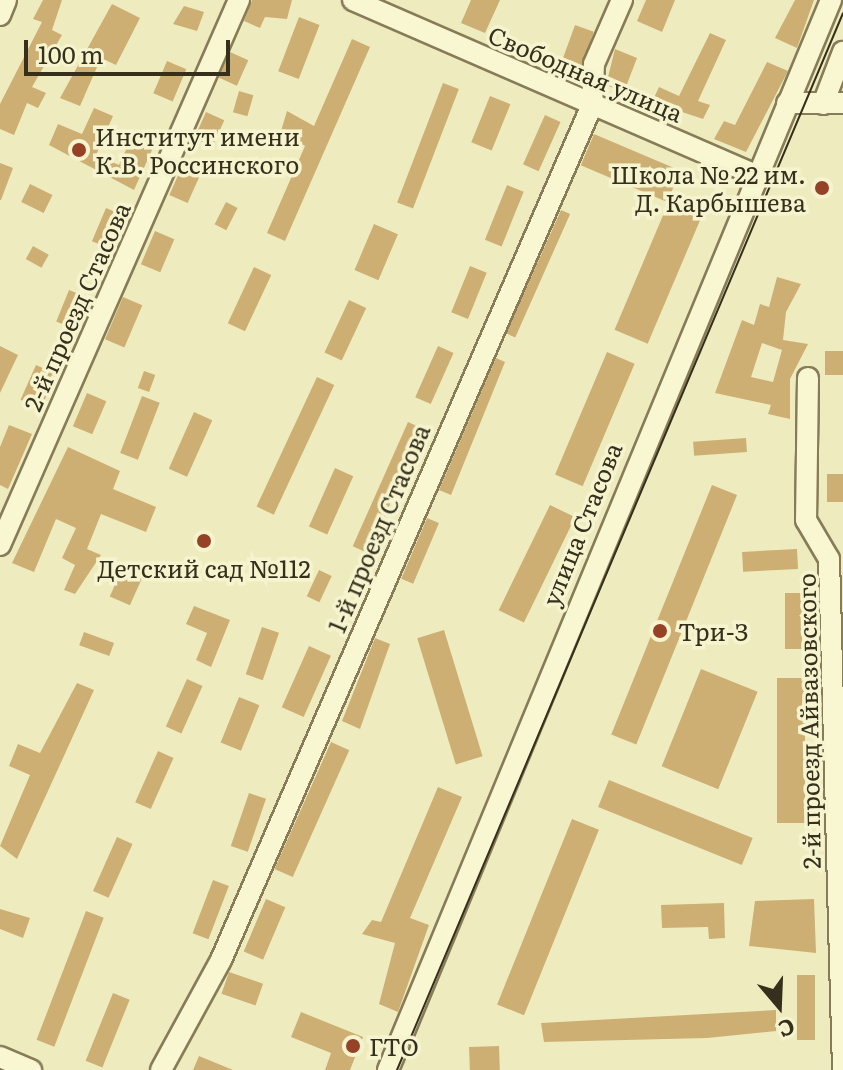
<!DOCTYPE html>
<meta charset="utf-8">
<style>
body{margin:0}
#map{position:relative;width:843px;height:1070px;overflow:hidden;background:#eeecbf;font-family:Literata,serif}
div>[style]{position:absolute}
.building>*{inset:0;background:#cdaf74;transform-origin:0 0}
.roads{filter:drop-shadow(2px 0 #877c57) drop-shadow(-2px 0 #877c57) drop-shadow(0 2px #877c57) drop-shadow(0 -2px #877c57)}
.minor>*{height:20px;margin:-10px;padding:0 10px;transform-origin:10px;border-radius:10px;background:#f9f7d2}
.tram>*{height:2px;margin:-1px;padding:0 1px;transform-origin:1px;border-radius:1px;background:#362f1c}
.dots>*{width:22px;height:22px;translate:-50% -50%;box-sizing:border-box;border:4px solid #f5f4cf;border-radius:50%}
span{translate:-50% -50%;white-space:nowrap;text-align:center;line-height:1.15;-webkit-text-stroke:7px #f5f4cf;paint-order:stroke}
.street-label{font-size:24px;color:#362f1c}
.poi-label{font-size:24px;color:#362f1c}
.left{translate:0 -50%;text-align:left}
.right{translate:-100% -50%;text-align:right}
.north{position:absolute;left:739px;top:966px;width:80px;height:80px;-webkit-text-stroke:6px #f5f4cf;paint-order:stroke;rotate:161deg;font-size:22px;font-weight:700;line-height:32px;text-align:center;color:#362f1c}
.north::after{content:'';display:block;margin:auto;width:28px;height:36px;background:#362f1c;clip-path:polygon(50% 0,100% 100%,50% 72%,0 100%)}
.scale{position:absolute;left:24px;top:40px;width:206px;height:36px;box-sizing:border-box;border:4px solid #362f1c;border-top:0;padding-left:10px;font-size:24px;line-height:28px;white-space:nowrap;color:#362f1c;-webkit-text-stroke:6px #f5f4cf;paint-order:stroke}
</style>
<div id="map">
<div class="building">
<i style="clip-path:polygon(43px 0,62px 0,52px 30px,62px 35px,32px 87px,46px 93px,38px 108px,27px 103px,14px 135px,0 129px,0 104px,42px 22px,33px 19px)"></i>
<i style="clip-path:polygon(252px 0,292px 0,287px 19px,265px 17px,260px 28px,244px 21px)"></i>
<i style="clip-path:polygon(471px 0,500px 0,485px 33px,461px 23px)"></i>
<i style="clip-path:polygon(646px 0,675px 0,662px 32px,637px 21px)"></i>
<i style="clip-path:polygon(795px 0,814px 0,797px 48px,775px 38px)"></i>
<i style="clip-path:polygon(112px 4px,140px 18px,116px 65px,101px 58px,80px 106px,60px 98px)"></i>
<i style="clip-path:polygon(184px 6px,204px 12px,197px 31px,173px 24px)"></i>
<i style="left:299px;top:17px;width:22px;height:58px;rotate:21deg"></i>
<i style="left:575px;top:25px;width:20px;height:39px;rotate:20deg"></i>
<i style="clip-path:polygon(710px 33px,726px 40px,698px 101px,710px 105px,703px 119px,652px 102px,659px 87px,679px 96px)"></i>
<i style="clip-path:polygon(352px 39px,370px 47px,285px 241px,267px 233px,305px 146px,281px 131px,287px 111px,314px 126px)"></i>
<i style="clip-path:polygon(615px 49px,637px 58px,624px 92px,606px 85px)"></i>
<i style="left:230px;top:52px;width:20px;height:28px;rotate:24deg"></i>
<i style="left:167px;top:61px;width:21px;height:35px;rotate:23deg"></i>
<i style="clip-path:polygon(767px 62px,788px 71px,746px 152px,714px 139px,724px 121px,735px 125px)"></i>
<i style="left:443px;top:83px;width:17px;height:128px;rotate:21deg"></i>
<i style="left:239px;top:91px;width:15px;height:22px;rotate:16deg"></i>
<i style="left:490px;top:96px;width:22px;height:50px;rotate:22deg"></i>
<i style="clip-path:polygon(94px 108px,113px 116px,96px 155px,119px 165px,135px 130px,157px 139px,134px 190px,49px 145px,58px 124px,82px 134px)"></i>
<i style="left:206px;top:112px;width:20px;height:29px;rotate:24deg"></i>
<i style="left:545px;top:115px;width:17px;height:54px;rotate:24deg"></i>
<i style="left:594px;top:134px;width:94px;height:34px;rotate:23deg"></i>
<i style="left:184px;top:162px;width:20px;height:36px;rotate:24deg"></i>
<i style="clip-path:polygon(0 163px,13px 168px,1px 200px,0 200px)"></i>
<i style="left:30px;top:184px;width:25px;height:20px;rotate:26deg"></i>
<i style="left:507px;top:185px;width:18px;height:59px;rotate:22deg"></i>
<i style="left:670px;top:199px;width:36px;height:142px;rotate:23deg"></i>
<i style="left:226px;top:202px;width:13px;height:25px;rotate:27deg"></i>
<i style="left:106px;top:208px;width:21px;height:36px;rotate:23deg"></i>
<i style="left:561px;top:210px;width:10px;height:135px;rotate:24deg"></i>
<i style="left:374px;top:224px;width:26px;height:50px;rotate:23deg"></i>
<i style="left:155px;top:231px;width:21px;height:36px;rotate:23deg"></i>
<i style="left:33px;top:246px;width:18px;height:15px;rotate:29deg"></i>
<i style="left:470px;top:266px;width:18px;height:50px;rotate:22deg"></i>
<i style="left:254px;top:267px;width:19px;height:62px;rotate:25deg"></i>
<i style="clip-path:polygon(evenodd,777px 277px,801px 284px,786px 312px,783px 340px,808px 344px,790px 379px,790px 419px,768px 414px,771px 405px,715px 393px,742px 320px,754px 325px,760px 304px,769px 307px,777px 277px,762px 343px,782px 350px,773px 382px,751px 377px,762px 343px)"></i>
<i style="left:69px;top:290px;width:22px;height:34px;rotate:22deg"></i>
<i style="left:123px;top:297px;width:21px;height:46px;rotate:23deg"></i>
<i style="left:349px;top:300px;width:19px;height:58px;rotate:25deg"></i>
<i style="clip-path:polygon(0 346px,18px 355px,0 393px)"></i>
<i style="left:438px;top:346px;width:17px;height:56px;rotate:24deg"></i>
<i style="left:843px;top:351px;width:24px;height:18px;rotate:90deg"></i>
<i style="left:607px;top:352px;width:30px;height:133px;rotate:23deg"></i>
<i style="clip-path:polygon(496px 358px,505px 362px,451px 495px,439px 490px)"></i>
<i style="left:36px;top:365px;width:22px;height:38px;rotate:24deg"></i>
<i style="left:144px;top:371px;width:12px;height:18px;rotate:20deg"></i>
<i style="left:317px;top:377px;width:19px;height:143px;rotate:25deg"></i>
<i style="left:87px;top:393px;width:21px;height:36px;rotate:23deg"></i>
<i style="left:142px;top:396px;width:19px;height:61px;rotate:21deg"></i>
<i style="left:194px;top:412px;width:20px;height:62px;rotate:24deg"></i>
<i style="left:408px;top:422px;width:17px;height:136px;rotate:24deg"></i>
<i style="clip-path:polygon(9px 425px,32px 434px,8px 489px,0 485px,0 447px)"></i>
<i style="left:746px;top:438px;width:14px;height:53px;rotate:86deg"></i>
<i style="clip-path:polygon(68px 447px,120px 471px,113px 489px,156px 507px,146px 532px,101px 514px,87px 549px,101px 555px,75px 594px,64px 590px,75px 565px,62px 558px,76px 528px,56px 519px,34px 572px,12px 563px)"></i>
<i style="left:335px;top:468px;width:20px;height:64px;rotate:24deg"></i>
<i style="left:843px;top:474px;width:28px;height:16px;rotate:90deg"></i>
<i style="left:712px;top:485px;width:27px;height:269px;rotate:22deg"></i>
<i style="left:550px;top:505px;width:28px;height:117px;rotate:26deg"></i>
<i style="left:427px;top:518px;width:13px;height:66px;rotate:23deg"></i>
<i style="left:797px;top:549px;width:20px;height:55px;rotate:87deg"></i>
<i style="left:122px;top:569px;width:22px;height:30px;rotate:24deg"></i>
<i style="left:319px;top:570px;width:14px;height:29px;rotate:25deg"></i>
<i style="left:785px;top:593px;width:17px;height:56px"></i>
<i style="clip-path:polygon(194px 606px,230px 620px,211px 667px,196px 660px,207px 633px,186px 624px)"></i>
<i style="left:262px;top:627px;width:18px;height:50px;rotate:19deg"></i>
<i style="left:444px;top:630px;width:132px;height:28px;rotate:73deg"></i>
<i style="left:84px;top:632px;width:32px;height:14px;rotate:20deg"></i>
<i style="clip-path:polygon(375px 638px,390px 644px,360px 729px,342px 721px)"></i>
<i style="left:309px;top:646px;width:24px;height:67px;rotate:24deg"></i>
<i style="left:701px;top:669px;width:61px;height:105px;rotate:22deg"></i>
<i style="left:777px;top:678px;width:28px;height:145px"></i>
<i style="left:187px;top:679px;width:17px;height:52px;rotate:24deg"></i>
<i style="clip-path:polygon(77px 683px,94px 690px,17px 859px,0 846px,30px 775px,9px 766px,18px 744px,40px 753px)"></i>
<i style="left:239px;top:697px;width:22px;height:49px;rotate:22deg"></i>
<i style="left:331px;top:742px;width:20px;height:139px;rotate:24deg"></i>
<i style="left:158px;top:751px;width:17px;height:56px;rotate:24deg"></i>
<i style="left:609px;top:780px;width:155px;height:29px;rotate:22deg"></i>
<i style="clip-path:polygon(438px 787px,462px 797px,410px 918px,429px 925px,398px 1012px,379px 1004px,395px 943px,362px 934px,372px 920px,381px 922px)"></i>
<i style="left:249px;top:793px;width:18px;height:56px;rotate:19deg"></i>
<i style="left:572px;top:819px;width:29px;height:200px;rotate:22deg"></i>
<i style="left:117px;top:837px;width:17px;height:59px;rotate:24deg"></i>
<i style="left:213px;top:880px;width:17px;height:57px;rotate:21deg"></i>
<i style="left:266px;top:899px;width:21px;height:57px;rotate:23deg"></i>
<i style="clip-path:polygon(814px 899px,816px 953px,749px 946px,755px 901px)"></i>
<i style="clip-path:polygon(724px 903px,725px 938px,709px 939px,708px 927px,662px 928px,661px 905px)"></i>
<i style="clip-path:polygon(0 909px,30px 918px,23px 938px,0 929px)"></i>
<i style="left:86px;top:911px;width:19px;height:138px;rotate:21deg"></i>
<i style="left:229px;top:972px;width:36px;height:23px;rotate:19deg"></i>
<i style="left:797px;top:975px;width:18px;height:65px"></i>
<i style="left:113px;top:993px;width:18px;height:73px;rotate:22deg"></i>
<i style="clip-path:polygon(776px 1010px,776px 1031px,707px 1038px,544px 1042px,541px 1023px)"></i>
<i style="clip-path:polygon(301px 1012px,363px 1037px,350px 1070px,325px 1070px,331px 1053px,291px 1037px)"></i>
<i style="left:499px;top:1046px;width:24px;height:30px;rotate:88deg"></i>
<i style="clip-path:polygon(199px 1056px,233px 1070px,193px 1070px)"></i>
</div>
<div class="roads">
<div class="minor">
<i style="left:353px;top:0;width:439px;rotate:23.5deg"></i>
<i style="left:0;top:15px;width:16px;rotate:-68deg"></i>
<i style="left:787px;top:103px;width:56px"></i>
<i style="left:823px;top:104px;width:56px;rotate:-69deg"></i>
<i style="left:808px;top:378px;width:142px;rotate:90.8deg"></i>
<i style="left:806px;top:520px;width:45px;rotate:59.5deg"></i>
<i style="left:829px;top:559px;width:511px;rotate:88.43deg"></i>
<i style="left:0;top:545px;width:595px;rotate:-66.32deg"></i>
<i style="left:0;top:1057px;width:34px;rotate:23deg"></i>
<i style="left:161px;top:1070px;width:125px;rotate:-61.4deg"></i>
<i style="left:221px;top:960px;width:932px;rotate:-66.54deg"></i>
<i style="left:592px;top:105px;width:41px;rotate:-87.2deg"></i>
<i style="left:594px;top:64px;width:70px;rotate:-66.4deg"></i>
<i style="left:388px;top:1070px;width:1158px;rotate:-67.51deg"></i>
</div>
</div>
<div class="tram">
<i style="left:397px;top:1070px;width:1147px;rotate:-67.12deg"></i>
</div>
<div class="dots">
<i style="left:79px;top:150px;background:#964227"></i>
<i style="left:822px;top:188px;background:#964227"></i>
<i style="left:204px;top:541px;background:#964227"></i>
<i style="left:660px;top:631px;background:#964227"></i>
<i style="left:353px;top:1046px;background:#964227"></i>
</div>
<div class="street-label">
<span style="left:586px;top:73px;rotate:23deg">Свободная улица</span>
<span style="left:76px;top:306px;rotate:-66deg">2-й проезд Стасова</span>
<span style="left:581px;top:524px;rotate:-68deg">улица Стасова</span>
<span style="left:378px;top:528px;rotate:-67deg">1-й проезд Стасова</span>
<span style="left:808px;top:721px;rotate:-91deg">2-й проезд Айвазовского</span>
</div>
<div class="poi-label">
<span class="left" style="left:95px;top:150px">Институт имени<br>К.В. Россинского</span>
<span class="right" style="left:806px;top:188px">Школа № 22 им.<br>Д. Карбышева</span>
<span style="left:204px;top:568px">Детский сад №112</span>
<span class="left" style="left:678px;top:631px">Три-З</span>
<span class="left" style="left:369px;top:1046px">ГТО</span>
</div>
<div class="north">С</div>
<div class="scale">100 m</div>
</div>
